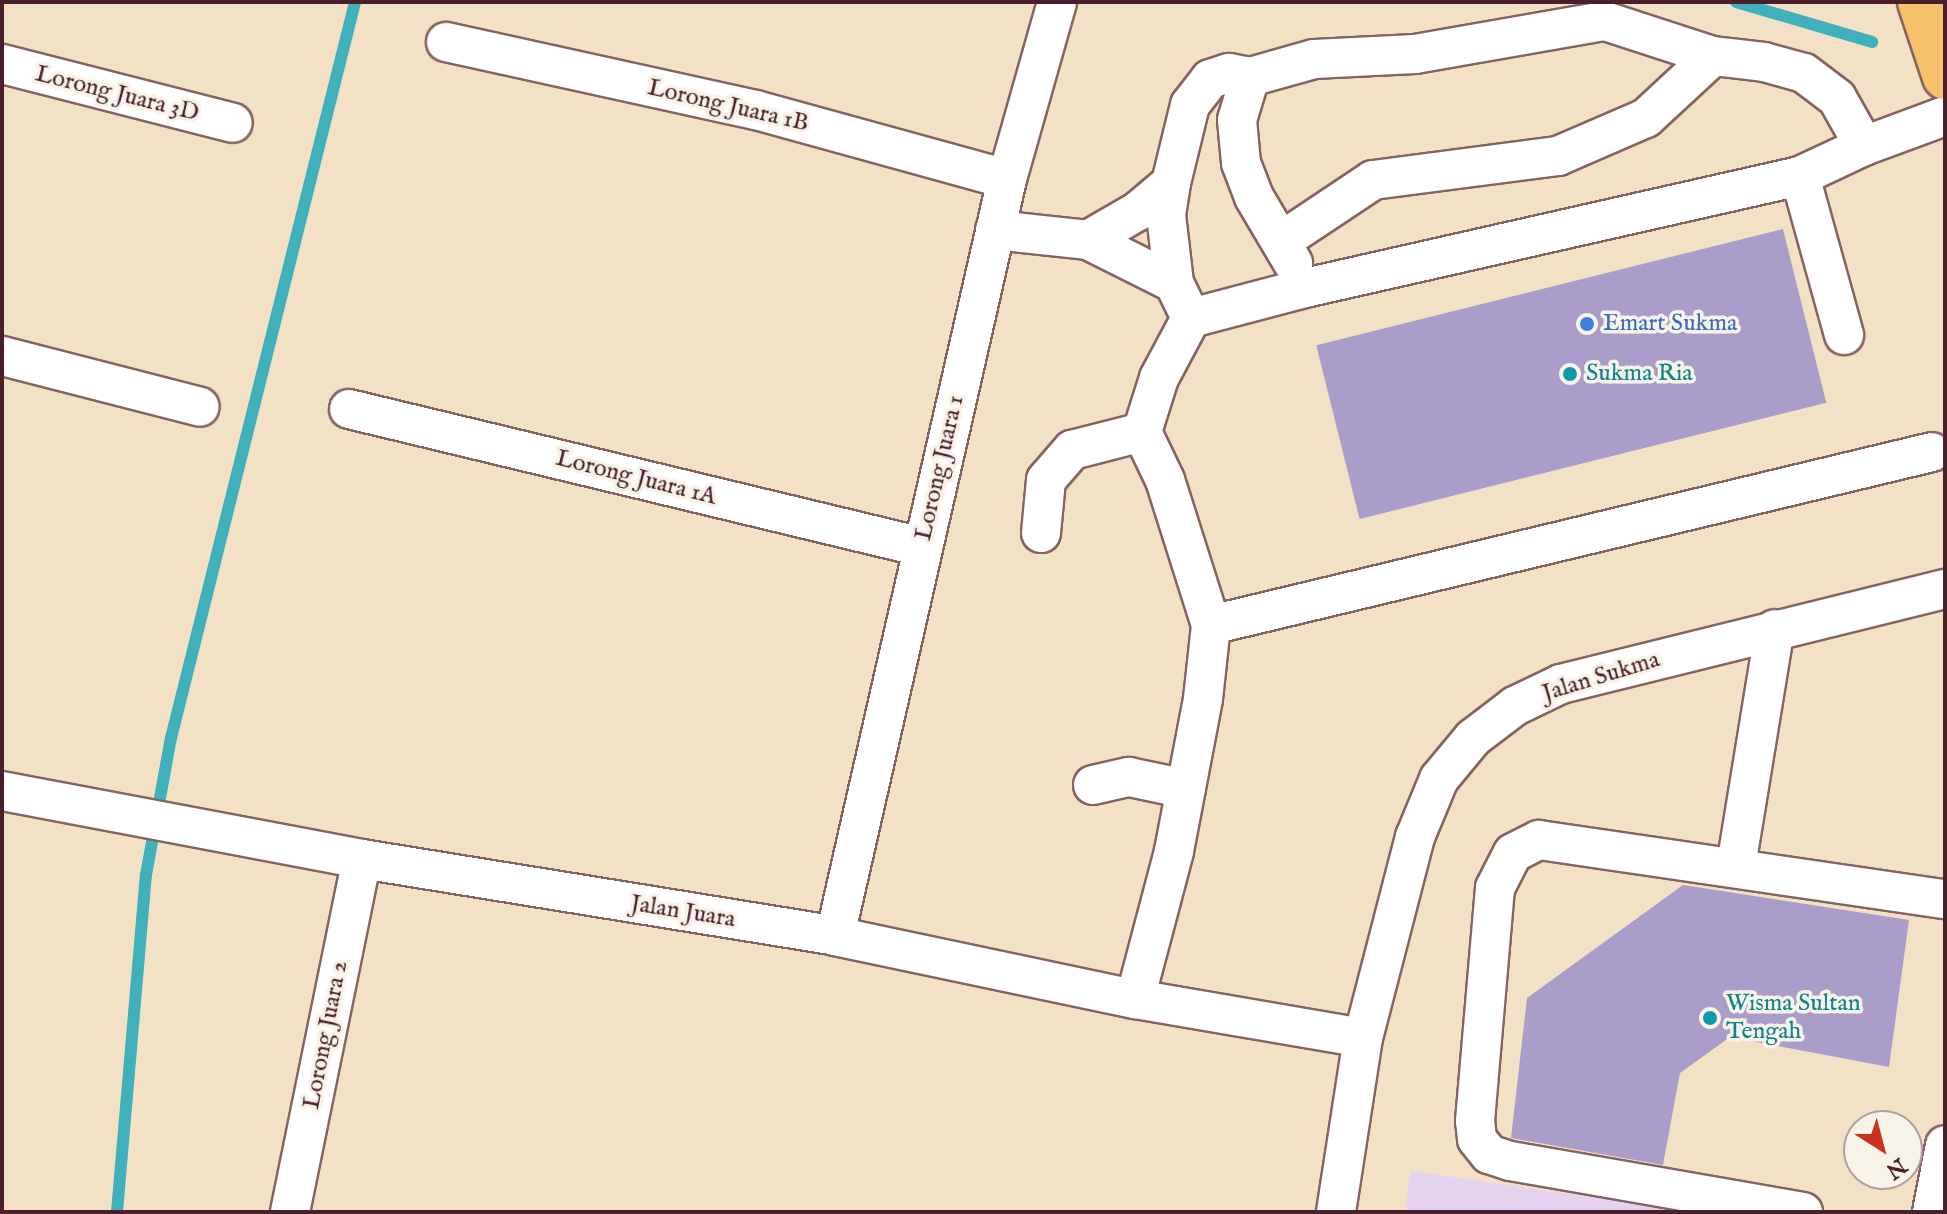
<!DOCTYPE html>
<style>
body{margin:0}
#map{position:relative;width:1947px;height:1214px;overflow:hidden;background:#f2e1c4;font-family:"IM FELL English",serif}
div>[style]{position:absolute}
.built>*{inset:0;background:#e6d3f0}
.stream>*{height:12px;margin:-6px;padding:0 6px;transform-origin:6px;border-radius:6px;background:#40b0bb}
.building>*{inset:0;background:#aa9dca;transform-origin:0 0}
.roads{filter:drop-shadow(2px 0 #856361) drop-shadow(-2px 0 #856361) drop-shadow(0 2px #856361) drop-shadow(0 -2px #856361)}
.minor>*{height:38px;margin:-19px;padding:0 19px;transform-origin:19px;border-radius:19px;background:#fff}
.major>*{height:44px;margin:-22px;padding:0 22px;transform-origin:22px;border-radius:22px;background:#f5c16b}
.dots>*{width:22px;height:22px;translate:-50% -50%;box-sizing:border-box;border:4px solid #f7f3e8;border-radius:50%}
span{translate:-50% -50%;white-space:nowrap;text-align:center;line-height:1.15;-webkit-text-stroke:7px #f7f3e8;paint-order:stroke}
.street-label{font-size:24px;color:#4a1f2b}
.shop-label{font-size:24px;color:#366cbe}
.left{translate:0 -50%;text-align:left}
.culture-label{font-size:24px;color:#0d838f}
.frame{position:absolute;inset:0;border:4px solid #4a1f2b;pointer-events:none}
.north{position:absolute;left:1843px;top:1110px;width:80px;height:80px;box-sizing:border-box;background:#f7f3e8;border:2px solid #b29e9c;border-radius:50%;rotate:144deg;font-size:22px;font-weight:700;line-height:32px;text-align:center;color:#4a1f2b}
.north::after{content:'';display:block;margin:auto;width:28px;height:36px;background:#c8321e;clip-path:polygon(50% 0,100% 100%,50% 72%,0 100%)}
</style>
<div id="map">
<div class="built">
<i style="clip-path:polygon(1411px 1171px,1696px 1212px,1405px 1212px)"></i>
</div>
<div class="stream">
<i style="left:1736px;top:2px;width:142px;rotate:16.4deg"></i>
<i style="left:117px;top:1212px;width:338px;rotate:-85.1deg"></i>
<i style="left:146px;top:875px;width:139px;rotate:-79.7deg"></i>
<i style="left:171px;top:738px;width:759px;rotate:-75.96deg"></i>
</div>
<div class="building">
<i style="left:1783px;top:229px;width:179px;height:481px;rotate:76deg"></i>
<i style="clip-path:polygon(1683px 885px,1909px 920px,1889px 1067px,1730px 1037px,1680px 1073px,1663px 1165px,1511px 1138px,1527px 998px)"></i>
</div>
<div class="roads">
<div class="minor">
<i style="left:446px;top:42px;width:317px;rotate:12.4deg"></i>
<i style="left:756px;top:110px;width:260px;rotate:15.4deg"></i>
<i style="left:2px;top:64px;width:238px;rotate:14.3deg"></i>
<i style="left:1250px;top:77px;width:45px;rotate:106.8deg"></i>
<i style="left:1237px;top:120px;width:43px;rotate:84.7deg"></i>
<i style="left:1241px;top:163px;width:36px;rotate:69deg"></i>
<i style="left:1254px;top:197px;width:77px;rotate:59.4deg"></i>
<i style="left:1800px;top:176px;width:165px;rotate:74.5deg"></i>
<i style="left:995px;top:230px;width:94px;rotate:6.1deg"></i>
<i style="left:1088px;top:240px;width:96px;rotate:26.6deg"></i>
<i style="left:1088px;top:240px;width:58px;rotate:-30.1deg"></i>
<i style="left:1138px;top:211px;width:43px;rotate:-40.3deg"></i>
<i style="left:1283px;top:240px;width:108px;rotate:-33.7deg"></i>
<i style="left:1373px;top:180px;width:187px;rotate:-7.4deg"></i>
<i style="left:1558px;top:156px;width:96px;rotate:-23.4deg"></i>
<i style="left:1646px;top:118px;width:91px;rotate:-42.8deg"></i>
<i style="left:1191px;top:318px;width:39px;rotate:-116deg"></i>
<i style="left:1174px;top:283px;width:68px;rotate:-96.7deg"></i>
<i style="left:1166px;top:215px;width:32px;rotate:-81deg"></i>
<i style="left:1171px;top:183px;width:80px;rotate:-76.3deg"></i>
<i style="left:1190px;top:105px;width:33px;rotate:-52deg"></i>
<i style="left:1210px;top:79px;width:20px;rotate:-18deg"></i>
<i style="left:1229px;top:73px;width:21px;rotate:11deg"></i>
<i style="left:1250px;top:77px;width:66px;rotate:-15.7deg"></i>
<i style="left:1314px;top:59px;width:101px;rotate:-2.8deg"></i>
<i style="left:1415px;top:54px;width:193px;rotate:-9.9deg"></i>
<i style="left:1605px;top:21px;width:114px;rotate:18deg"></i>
<i style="left:1713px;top:56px;width:51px;rotate:6.7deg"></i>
<i style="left:1764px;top:62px;width:41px;rotate:15.4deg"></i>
<i style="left:1804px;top:73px;width:41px;rotate:37.1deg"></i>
<i style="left:1837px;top:98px;width:55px;rotate:60.6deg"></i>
<i style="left:2px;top:356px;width:204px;rotate:14.4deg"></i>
<i style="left:349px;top:409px;width:589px;rotate:13.54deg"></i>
<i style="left:1041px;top:533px;width:53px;rotate:-84.6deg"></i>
<i style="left:1046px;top:480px;width:40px;rotate:-49deg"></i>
<i style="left:1072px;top:450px;width:72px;rotate:-14.4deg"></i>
<i style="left:1211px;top:625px;width:741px;rotate:-13.49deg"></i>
<i style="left:1093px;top:785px;width:37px;rotate:-13deg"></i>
<i style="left:1129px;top:777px;width:58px;rotate:11.9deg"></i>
<i style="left:2px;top:791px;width:366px;rotate:10.7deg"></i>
<i style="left:362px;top:859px;width:479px;rotate:9.2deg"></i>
<i style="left:835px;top:936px;width:307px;rotate:11.9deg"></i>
<i style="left:1135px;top:999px;width:231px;rotate:9.7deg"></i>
<i style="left:1736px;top:866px;width:240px;rotate:-80.7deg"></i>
<i style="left:835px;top:936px;width:776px;rotate:-77.2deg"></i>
<i style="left:1007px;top:179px;width:184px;rotate:-74.2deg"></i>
<i style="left:1135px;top:999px;width:153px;rotate:-75.2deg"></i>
<i style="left:1174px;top:851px;width:155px;rotate:-79.2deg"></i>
<i style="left:1203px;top:699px;width:74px;rotate:-83.8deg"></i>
<i style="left:1211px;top:625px;width:152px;rotate:-107.6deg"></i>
<i style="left:1165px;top:480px;width:53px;rotate:-115.6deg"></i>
<i style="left:1142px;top:432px;width:57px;rotate:-72.5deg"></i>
<i style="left:1159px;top:378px;width:68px;rotate:-61.9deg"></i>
<i style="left:1191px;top:318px;width:118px;rotate:-14.7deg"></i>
<i style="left:1305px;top:288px;width:508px;rotate:-12.75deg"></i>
<i style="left:1800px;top:176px;width:71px;rotate:-25.1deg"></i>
<i style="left:1864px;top:146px;width:86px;rotate:-20.3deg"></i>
<i style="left:290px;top:1212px;width:360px;rotate:-78.5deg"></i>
<i style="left:1336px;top:1212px;width:176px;rotate:-81.2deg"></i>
<i style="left:1363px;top:1038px;width:208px;rotate:-75.5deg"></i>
<i style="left:1415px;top:837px;width:63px;rotate:-67.5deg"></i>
<i style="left:1439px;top:779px;width:53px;rotate:-50.3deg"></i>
<i style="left:1473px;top:738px;width:53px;rotate:-37.3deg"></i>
<i style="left:1515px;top:706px;width:51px;rotate:-25.6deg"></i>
<i style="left:1561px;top:684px;width:396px;rotate:-13.9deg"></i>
<i style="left:1803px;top:1212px;width:297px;rotate:-170.1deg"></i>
<i style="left:1510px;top:1161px;width:22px;rotate:-162deg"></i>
<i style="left:1489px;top:1154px;width:19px;rotate:-129deg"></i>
<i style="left:1477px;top:1139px;width:18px;rotate:-96deg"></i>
<i style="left:1475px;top:1121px;width:234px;rotate:-85.1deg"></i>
<i style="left:1495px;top:888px;width:39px;rotate:-63deg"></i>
<i style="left:1513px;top:853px;width:29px;rotate:-27deg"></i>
<i style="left:1539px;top:840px;width:410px;rotate:8.3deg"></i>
<i style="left:1932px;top:1212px;width:68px;rotate:-79deg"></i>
</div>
<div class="major">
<i style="left:1920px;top:2px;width:79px;rotate:71.6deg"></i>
</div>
</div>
<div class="dots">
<i style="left:1587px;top:324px;background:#3f7fe0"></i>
<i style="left:1570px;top:374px;background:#0f9aa8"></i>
<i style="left:1710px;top:1018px;background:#0f9aa8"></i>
</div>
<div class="street-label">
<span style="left:117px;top:94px;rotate:14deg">Lorong Juara 3D</span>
<span style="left:728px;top:106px;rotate:13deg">Lorong Juara 1B</span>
<span style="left:940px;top:468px;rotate:-77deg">Lorong Juara 1</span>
<span style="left:636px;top:478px;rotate:14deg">Lorong Juara 1A</span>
<span style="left:1601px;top:677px;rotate:-17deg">Jalan Sukma</span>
<span style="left:683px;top:912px;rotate:9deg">Jalan Juara</span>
<span style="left:326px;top:1035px;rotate:-79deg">Lorong Juara 2</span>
</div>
<div class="shop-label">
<span class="left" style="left:1603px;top:324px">Emart Sukma</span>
</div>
<div class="culture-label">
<span class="left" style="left:1586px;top:374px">Sukma Ria</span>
<span class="left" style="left:1726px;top:1018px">Wisma Sultan<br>Tengah</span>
</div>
<div class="frame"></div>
<div class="north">N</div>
</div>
